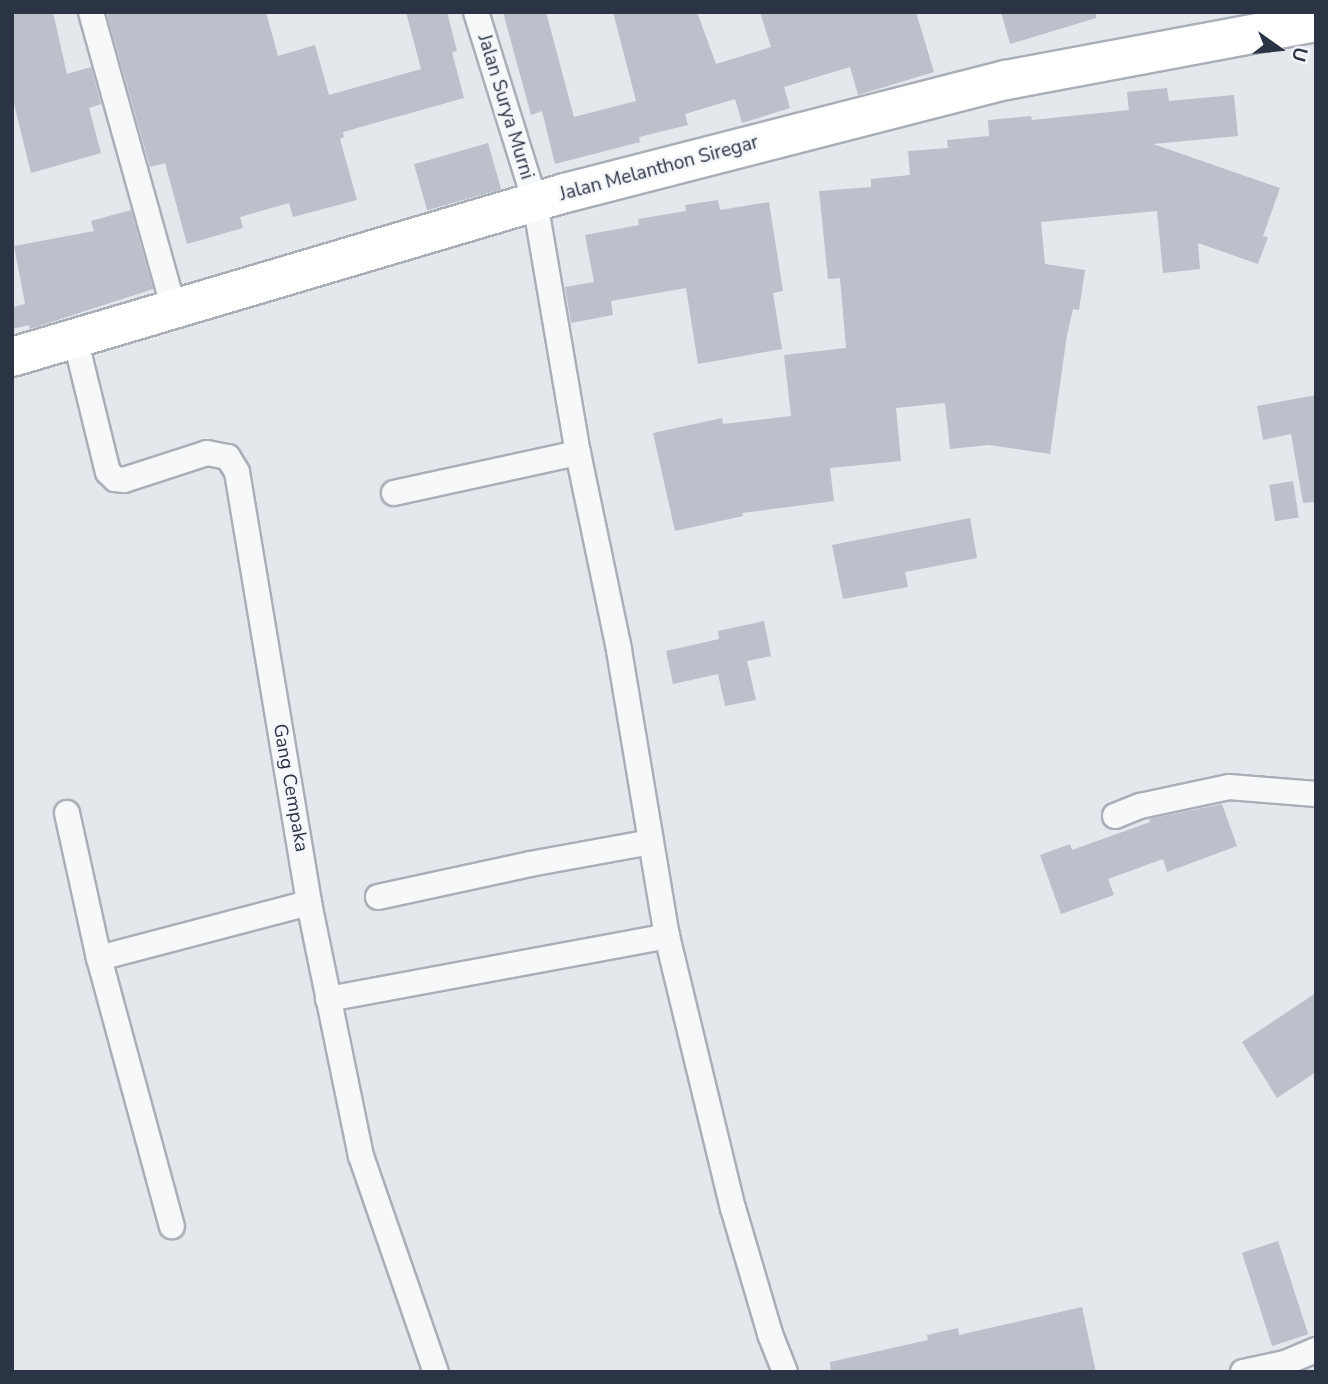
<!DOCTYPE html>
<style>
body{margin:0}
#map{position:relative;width:1328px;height:1384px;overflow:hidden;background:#e4e7ec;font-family:"Nunito Sans",sans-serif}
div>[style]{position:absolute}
.building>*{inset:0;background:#bbc0ca;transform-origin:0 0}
.roads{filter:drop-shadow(2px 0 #a9aeb7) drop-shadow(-2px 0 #a9aeb7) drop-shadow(0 2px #a9aeb7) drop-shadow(0 -2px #a9aeb7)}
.minor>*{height:24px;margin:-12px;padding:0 12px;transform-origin:12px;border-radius:12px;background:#f7f8fa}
.primary>*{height:38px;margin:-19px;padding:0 19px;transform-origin:19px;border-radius:19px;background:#fff}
span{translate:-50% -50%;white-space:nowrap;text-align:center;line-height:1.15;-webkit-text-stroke:5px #f4f6f9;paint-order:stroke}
.street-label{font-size:19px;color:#2b3445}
.frame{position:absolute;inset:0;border:14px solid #2b3445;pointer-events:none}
.north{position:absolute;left:1244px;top:14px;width:70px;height:70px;-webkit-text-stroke:5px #f4f6f9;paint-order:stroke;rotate:105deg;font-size:19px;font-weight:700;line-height:28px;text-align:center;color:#2b3445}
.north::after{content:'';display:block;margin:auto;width:24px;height:32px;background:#2b3445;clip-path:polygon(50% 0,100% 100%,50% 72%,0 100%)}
</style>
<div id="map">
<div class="building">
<i style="clip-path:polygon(24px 12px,53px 12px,67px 74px,91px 67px,101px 104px,89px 108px,101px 153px,31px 173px,12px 96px,12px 15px)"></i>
<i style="clip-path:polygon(116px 12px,266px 12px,278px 56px,315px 45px,329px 95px,421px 69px,406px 12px,447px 12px,457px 51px,452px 52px,464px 98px,343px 132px,344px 137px,340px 139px,357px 200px,293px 217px,289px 203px,240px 217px,243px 228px,187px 244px,165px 163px,150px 167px,107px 15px)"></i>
<i style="clip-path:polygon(503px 12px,546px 12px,574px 117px,636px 101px,613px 12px,697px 12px,716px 64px,771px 47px,760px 12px,916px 12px,934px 72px,858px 95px,850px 67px,784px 87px,790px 108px,742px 123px,735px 99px,685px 114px,688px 125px,639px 137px,640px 142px,555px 164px,542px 111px,531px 115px)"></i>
<i style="clip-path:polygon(1001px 12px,1096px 12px,1096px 18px,1010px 44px)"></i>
<i style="clip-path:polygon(1167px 88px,1169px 101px,1234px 95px,1238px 136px,1153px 144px,1280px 188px,1263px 236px,1268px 237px,1258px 264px,1198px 243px,1200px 269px,1163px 273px,1157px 211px,1041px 222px,1045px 264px,1085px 270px,1079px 310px,1073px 309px,1067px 335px,1050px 454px,989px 445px,950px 449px,945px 403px,896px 408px,901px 461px,830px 468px,834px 501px,742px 513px,743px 516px,675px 531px,653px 433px,722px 418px,723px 424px,791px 416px,784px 355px,846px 348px,840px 278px,828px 279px,819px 191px,871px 187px,871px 179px,910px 175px,908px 151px,948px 148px,947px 140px,989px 136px,988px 120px,1031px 116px,1032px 120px,1129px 110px,1127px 92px)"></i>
<i style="left:488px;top:143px;width:48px;height:77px;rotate:74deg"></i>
<i style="clip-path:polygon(718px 200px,720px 210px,769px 202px,783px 291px,773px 293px,782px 349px,698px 364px,686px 288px,611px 301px,613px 315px,571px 323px,565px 287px,594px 282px,585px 235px,639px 225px,638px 219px,686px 211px,685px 205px)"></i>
<i style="clip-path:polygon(131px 210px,153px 289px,30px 329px,29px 325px,12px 329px,12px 307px,25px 304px,14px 246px,94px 231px,91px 221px)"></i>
<i style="clip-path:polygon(1316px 395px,1316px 502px,1303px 503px,1291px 434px,1263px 440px,1257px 406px)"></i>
<i style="left:1293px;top:481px;width:37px;height:24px;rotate:81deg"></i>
<i style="clip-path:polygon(970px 518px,977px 558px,905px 572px,908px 587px,843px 599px,832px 545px)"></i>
<i style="clip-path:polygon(764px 621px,771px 656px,747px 661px,756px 700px,725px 706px,718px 674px,673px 684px,666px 651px,719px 639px,718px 631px)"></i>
<i style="clip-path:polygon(1222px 804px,1237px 846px,1167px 872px,1163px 859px,1108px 879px,1114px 895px,1061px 914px,1040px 855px,1070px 844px,1072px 850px,1150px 822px,1149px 819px)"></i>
<i style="clip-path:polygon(1316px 993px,1316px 1072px,1277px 1098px,1242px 1042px)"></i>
<i style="left:1278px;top:1241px;width:98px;height:38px;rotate:72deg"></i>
<i style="clip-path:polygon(1082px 1307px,1096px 1372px,831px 1372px,830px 1362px,928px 1340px,927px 1335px,958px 1328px,959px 1335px)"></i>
</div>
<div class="roads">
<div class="minor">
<i style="left:91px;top:12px;width:308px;rotate:74.4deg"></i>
<i style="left:476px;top:12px;width:199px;rotate:72.7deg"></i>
<i style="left:535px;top:202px;width:255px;rotate:80.3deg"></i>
<i style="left:578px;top:453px;width:201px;rotate:78.2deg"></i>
<i style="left:619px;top:650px;width:290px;rotate:80.5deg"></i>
<i style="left:667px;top:936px;width:280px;rotate:76.4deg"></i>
<i style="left:733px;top:1208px;width:131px;rotate:73.6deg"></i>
<i style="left:770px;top:1334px;width:41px;rotate:68.5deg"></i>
<i style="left:75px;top:338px;width:138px;rotate:76.2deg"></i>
<i style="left:108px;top:472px;width:10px;rotate:45deg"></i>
<i style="left:115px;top:479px;width:9px;rotate:6deg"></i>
<i style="left:124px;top:480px;width:87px;rotate:-18deg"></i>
<i style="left:207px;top:453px;width:21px;rotate:11deg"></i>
<i style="left:228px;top:457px;width:17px;rotate:59deg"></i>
<i style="left:237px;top:472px;width:437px;rotate:80.5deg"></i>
<i style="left:309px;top:903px;width:258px;rotate:78.4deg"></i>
<i style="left:361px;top:1156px;width:229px;rotate:70.9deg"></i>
<i style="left:394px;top:493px;width:188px;rotate:-12.3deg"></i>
<i style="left:67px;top:813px;width:148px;rotate:77.6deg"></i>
<i style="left:99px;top:958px;width:278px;rotate:74.8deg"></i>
<i style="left:1115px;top:816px;width:27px;rotate:-22deg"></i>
<i style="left:1140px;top:806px;width:91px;rotate:-12.1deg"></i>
<i style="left:1229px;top:787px;width:87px;rotate:4.6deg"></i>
<i style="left:378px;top:897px;width:156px;rotate:-12.2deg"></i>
<i style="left:530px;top:864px;width:123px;rotate:-10.3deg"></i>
<i style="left:99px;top:958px;width:217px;rotate:-14.7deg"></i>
<i style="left:328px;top:999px;width:345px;rotate:-10.5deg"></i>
<i style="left:1243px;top:1372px;width:43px;rotate:-12.1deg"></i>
<i style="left:1285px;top:1363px;width:34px;rotate:-23deg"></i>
</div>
<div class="primary">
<i style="left:12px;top:357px;width:577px;rotate:-16.52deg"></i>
<i style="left:565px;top:193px;width:455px;rotate:-14.4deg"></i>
<i style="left:1006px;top:80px;width:315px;rotate:-10.6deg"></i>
</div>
</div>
<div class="street-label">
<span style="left:505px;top:107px;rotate:73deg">Jalan Surya Murni</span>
<span style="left:659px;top:169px;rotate:-15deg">Jalan Melanthon Siregar</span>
<span style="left:290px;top:788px;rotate:80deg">Gang Cempaka</span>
</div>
<div class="frame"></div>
<div class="north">U</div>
</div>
